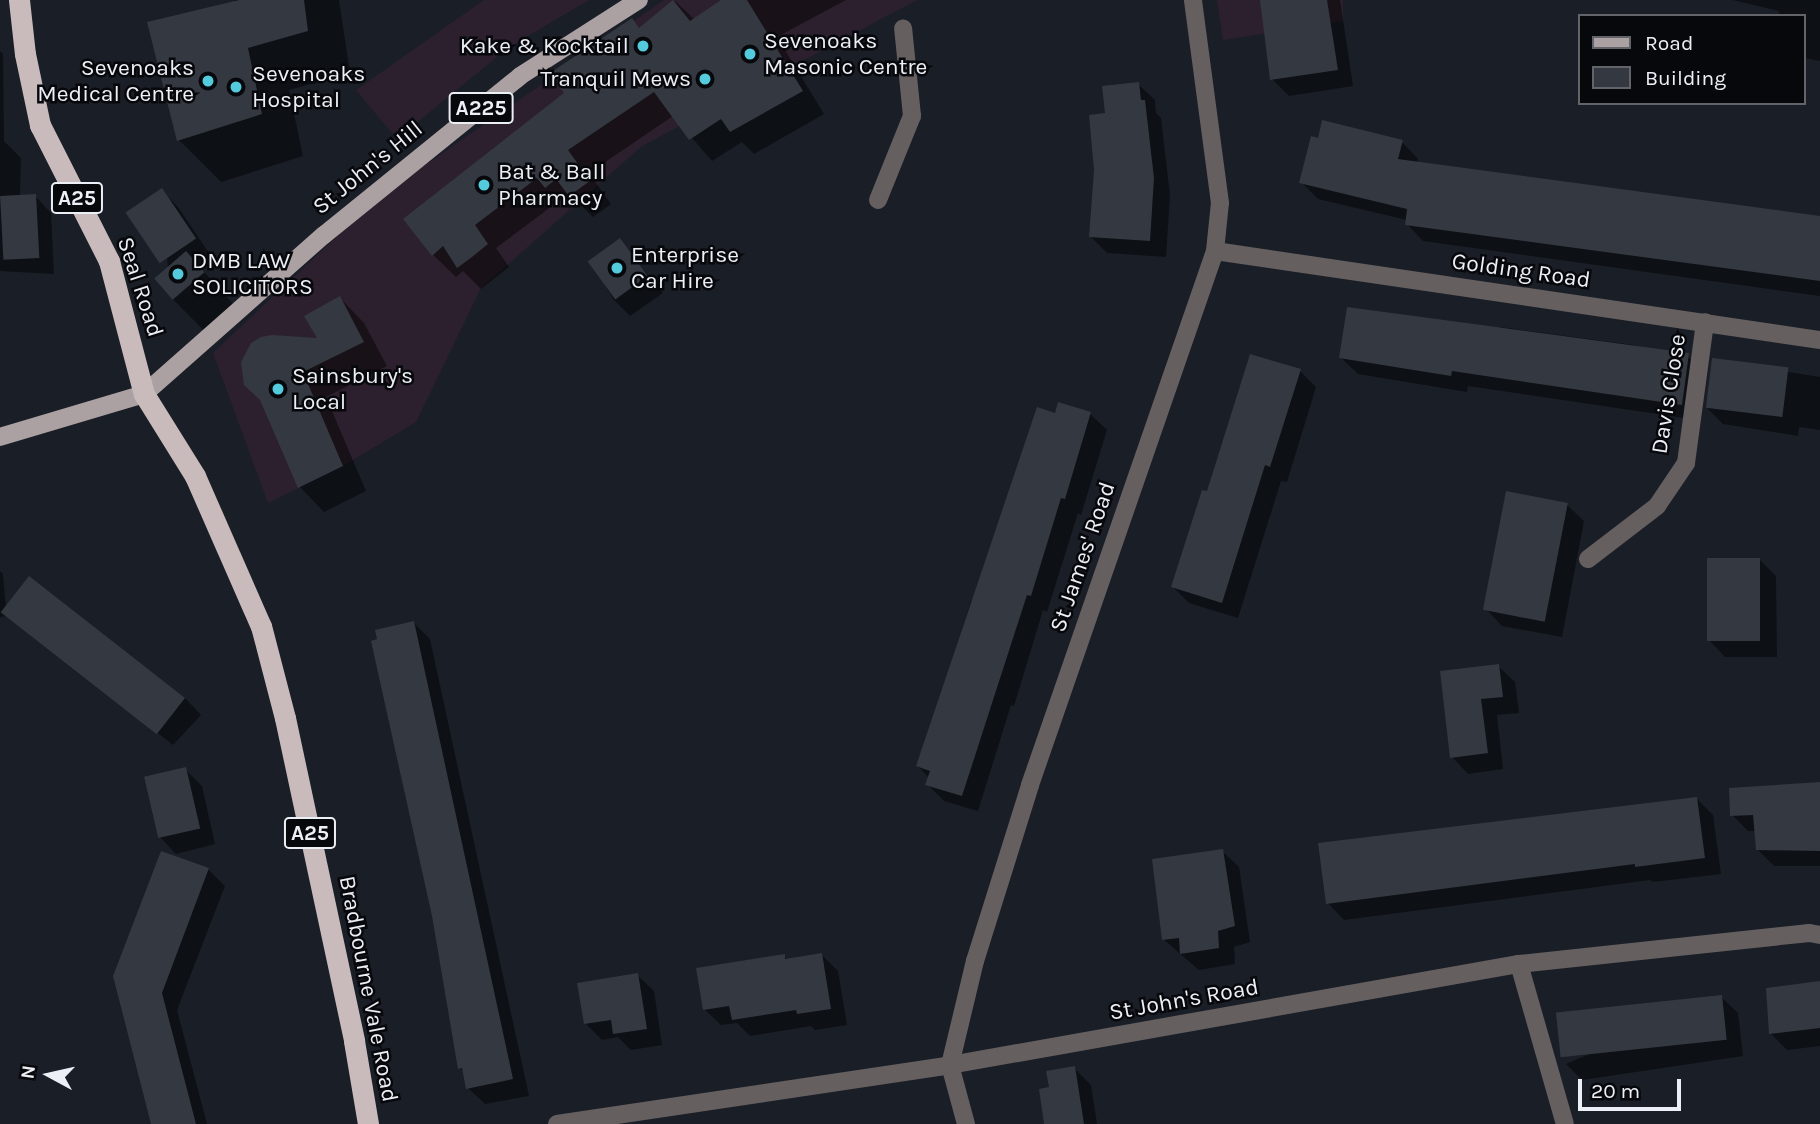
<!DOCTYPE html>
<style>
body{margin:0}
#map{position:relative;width:1820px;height:1124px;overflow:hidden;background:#1a1e26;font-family:Karla,sans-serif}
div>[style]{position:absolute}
.commercial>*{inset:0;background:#2d202e}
.shadow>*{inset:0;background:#0007}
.building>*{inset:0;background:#343841;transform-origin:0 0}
.minor>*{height:18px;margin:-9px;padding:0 9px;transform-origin:9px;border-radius:9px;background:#655f60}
.major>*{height:18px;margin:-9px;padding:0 9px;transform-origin:9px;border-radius:9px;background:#aca1a2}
.highway>*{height:21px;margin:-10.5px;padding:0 10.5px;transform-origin:10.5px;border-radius:10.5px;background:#c9bbbc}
.dots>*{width:19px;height:19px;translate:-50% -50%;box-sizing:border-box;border:4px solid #07080c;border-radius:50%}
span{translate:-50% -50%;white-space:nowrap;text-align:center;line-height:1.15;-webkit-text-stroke:5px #07080c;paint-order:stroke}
.shield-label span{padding:2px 5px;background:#07080c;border:2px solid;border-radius:5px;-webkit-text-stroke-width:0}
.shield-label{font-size:21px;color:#eceff5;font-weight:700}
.poi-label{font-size:23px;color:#eceff5}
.left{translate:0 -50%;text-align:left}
.right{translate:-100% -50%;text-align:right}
.street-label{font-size:23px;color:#eceff5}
.legend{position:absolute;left:1578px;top:14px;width:228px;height:91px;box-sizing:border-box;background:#07080c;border:2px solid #636469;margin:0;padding:9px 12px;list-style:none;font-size:21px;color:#eceff5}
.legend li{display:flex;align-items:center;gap:14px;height:35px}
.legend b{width:35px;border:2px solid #636469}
.north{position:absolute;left:14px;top:1040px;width:70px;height:70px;-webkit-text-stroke:5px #07080c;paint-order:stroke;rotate:278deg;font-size:19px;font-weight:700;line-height:28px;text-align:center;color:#eceff5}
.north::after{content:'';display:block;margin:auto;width:24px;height:32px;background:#eceff5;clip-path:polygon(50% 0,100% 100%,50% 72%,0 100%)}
.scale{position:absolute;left:1578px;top:1079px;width:103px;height:32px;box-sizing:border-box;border:4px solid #eceff5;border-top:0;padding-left:9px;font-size:21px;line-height:24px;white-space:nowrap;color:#eceff5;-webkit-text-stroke:5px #07080c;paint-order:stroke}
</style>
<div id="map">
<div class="commercial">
<i style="clip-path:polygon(484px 0,589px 0,509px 47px,397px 139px,356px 90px)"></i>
<i style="clip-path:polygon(664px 0,917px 0,642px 146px,481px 288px,416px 422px,343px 466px,268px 503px,213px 353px,379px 197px)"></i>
<i style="clip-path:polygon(1217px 0,1343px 0,1343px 21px,1223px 40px)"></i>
</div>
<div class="shadow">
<i style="clip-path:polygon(235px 0,339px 0,350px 73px,289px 90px,303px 156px,221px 182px,179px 140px)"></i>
<i style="clip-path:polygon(724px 0,846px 0,777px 37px,824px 114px,754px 154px,742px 142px,712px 161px,673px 116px,589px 173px,611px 204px,593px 217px,578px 202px,569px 209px,560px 200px,496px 248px,509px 267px,481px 289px,463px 271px,456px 277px,433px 255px,406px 219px,567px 93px,632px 20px,640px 29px,675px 1px,695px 20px)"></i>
<i style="clip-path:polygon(1262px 0,1340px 0,1353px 86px,1289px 96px,1272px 79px)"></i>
<i style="clip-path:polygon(1733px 0,1820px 0,1820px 61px,1804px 58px,1804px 16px,1778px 16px,1779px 11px)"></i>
<i style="clip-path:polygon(0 51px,3px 54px,4px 141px,21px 158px,20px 197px,35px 196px,51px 213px,54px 274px,0 271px)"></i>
<i style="clip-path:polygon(1138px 84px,1155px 100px,1156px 113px,1161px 118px,1170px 195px,1166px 257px,1107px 253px,1091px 237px)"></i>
<i style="clip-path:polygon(1402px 142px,1418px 159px,1417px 164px,1820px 218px,1820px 296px,1423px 241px,1407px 224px,1407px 220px,1318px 199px,1301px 182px)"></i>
<i style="clip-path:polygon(162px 191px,178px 207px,211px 256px,198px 265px,244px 316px,212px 339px,170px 296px)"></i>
<i style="clip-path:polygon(619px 241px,663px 293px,630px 316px,614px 300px,590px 261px)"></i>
<i style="clip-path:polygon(340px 298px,364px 323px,387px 366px,326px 397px,366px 491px,324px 512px,300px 487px,261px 400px,320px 340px)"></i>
<i style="clip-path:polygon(1500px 327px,1633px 345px,1688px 357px,1705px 373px,1698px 420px,1468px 386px,1467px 392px,1358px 374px,1341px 358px,1500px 331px)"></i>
<i style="clip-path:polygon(1713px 360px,1820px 377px,1820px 430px,1799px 427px,1798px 436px,1723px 424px,1707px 408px)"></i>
<i style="clip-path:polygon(1300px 371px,1316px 387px,1287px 482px,1281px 481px,1238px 618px,1189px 603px,1173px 587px,1208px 494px)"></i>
<i style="clip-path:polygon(1090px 414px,1107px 430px,1081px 515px,1078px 513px,1047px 612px,1043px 610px,1014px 706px,1011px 705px,978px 811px,944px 801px,927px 784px,929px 778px,918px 766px,971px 601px,974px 602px,1056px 415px)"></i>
<i style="clip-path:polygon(1567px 505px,1584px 521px,1562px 637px,1502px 626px,1486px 609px)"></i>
<i style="clip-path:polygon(1760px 560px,1776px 576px,1777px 657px,1725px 657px,1709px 640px)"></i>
<i style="clip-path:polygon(0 571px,3px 574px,6px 608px,29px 579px,185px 698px,201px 715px,173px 745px,8px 616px,0 617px)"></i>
<i style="clip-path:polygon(414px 623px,430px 639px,529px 1096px,485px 1104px,468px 1088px,465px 1073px,460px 1068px)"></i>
<i style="clip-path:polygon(1498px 666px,1515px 682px,1519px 713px,1497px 715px,1503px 769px,1468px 774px,1452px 757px,1442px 672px)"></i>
<i style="clip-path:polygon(185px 769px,202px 786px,215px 844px,176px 854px,160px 837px)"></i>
<i style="clip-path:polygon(1820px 785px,1820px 866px,1774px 866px,1757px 849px,1756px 831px,1748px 831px,1732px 815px)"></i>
<i style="clip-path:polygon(1697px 799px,1713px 815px,1721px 874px,1653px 882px,1650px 880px,1344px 920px,1328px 903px)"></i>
<i style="clip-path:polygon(1222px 851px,1239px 867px,1250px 942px,1234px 947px,1235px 964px,1199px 970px,1163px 939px)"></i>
<i style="clip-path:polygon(162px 854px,208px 869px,225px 886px,177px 1010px,207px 1124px,153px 1124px)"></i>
<i style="clip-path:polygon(822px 955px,838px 971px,847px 1025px,815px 1030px,811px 1026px,750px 1036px,737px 1023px,721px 1025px,704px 1009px,784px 956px,788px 960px)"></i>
<i style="clip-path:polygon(637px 975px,654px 991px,662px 1045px,631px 1050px,618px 1037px,602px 1040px,585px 1023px)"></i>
<i style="clip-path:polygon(1820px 982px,1820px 1046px,1787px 1050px,1771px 1034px)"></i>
<i style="clip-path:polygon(1721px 997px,1738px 1013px,1743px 1056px,1582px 1080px,1566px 1064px)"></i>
<i style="clip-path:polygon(1074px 1068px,1091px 1085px,1097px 1124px,1046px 1124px,1051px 1089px)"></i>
</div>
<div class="building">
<i style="clip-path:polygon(239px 0,304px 0,308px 31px,248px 48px,262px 114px,177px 141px,147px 22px)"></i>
<i style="clip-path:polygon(673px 0,690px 21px,721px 0,747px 0,803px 91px,730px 132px,721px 119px,689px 140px,654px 92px,568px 150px,590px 181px,569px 196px,556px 179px,545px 188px,537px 178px,475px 225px,488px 244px,472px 257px,457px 268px,443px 246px,432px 256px,403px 219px,564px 93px,550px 73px,632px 18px,639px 28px)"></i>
<i style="clip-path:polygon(1260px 0,1327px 0,1338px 70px,1270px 80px)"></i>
<i style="clip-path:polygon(1139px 82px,1141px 100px,1145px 100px,1154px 178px,1150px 241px,1089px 237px,1094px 170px,1089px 115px,1105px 113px,1102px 86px)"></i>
<i style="clip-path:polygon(1322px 120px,1403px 140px,1398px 159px,1820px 216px,1820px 281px,1405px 225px,1407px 209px,1299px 183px,1311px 136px,1318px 138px)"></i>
<i style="left:162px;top:188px;width:61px;height:44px;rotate:56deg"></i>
<i style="left:36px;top:194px;width:64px;height:36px;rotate:87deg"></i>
<i style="left:620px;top:238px;width:47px;height:40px;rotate:54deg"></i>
<i style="left:186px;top:251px;width:28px;height:42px;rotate:49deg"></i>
<i style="clip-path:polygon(340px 296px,364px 342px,303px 372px,343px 466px,298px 488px,260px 400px,244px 385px,241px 362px,251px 343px,261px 337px,272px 335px,317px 338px,304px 316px)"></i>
<i style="clip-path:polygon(1347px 307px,1689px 353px,1682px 405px,1452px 371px,1451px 376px,1339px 358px)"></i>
<i style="clip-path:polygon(1250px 354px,1301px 369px,1270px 467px,1265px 465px,1222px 603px,1171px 587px,1202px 490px,1207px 491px)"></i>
<i style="left:1712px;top:358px;width:77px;height:50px;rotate:7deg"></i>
<i style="clip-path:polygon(1058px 402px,1091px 412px,1065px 499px,1061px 498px,1031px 596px,1027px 595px,962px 796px,925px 785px,930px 771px,916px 766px,1037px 407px,1055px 413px)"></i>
<i style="left:1506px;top:491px;width:63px;height:121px;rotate:11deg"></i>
<i style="left:1707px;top:558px;width:53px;height:83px"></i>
<i style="left:29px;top:576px;width:198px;height:46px;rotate:38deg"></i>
<i style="clip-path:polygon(414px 621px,513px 1079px,466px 1089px,462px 1068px,458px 1069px,432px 916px,371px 641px,377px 639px,375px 630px)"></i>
<i style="clip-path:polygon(1499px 664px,1503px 697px,1481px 699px,1488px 753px,1450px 758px,1440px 671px)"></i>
<i style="left:186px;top:767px;width:63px;height:43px;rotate:77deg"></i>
<i style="clip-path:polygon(1820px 782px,1820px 851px,1756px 850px,1753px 815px,1730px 816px,1729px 788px)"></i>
<i style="clip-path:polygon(1697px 797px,1705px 858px,1635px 867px,1635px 864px,1326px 904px,1318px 843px)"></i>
<i style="clip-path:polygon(1223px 849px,1235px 926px,1218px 931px,1219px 948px,1180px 954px,1179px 938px,1162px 940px,1152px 859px)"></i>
<i style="clip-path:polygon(161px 851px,209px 868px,162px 993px,196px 1124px,151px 1124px,113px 976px)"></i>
<i style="clip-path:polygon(822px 953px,831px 1009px,797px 1014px,796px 1010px,732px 1020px,729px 1006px,703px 1010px,696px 968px,785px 954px,785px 959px)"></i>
<i style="clip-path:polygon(638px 973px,647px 1029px,613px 1034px,611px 1020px,584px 1024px,577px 983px)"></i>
<i style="clip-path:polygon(1820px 981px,1820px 1028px,1769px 1034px,1766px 988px)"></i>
<i style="left:1722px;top:995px;width:45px;height:167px;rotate:84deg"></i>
<i style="clip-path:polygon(1075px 1066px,1084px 1124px,1044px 1124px,1039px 1089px,1049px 1087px,1046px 1071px)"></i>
</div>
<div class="minor">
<i style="left:878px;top:200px;width:91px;rotate:-68deg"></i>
<i style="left:912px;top:116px;width:88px;rotate:-95.8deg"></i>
<i style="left:1215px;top:251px;width:612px;rotate:8.37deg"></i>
<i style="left:1588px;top:559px;width:87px;rotate:-37.5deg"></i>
<i style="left:1657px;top:506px;width:52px;rotate:-56deg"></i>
<i style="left:1686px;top:463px;width:142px;rotate:-82.3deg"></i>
<i style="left:1519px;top:964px;width:166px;rotate:74deg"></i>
<i style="left:557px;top:1124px;width:397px;rotate:-8.5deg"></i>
<i style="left:950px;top:1065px;width:578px;rotate:-10.07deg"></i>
<i style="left:1519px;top:964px;width:292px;rotate:-6.1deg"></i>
<i style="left:1809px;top:933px;width:11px;rotate:10deg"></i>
<i style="left:966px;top:1124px;width:61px;rotate:-105.2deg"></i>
<i style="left:950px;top:1065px;width:107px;rotate:-76.5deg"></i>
<i style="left:975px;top:961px;width:184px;rotate:-72.6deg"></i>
<i style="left:1030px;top:785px;width:565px;rotate:-70.89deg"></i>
<i style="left:1215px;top:251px;width:48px;rotate:-84.1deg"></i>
<i style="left:1220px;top:203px;width:205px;rotate:-97.6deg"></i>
</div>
<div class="major">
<i style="left:0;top:437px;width:150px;rotate:-16.6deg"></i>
<i style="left:144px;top:394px;width:240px;rotate:-41.5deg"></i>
<i style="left:324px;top:235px;width:252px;rotate:-39deg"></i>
<i style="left:520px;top:76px;width:141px;rotate:-32.6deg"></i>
</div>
<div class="highway">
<i style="left:19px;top:0;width:54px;rotate:83.7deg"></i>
<i style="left:25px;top:54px;width:73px;rotate:78.1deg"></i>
<i style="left:40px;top:125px;width:153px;rotate:63.1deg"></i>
<i style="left:109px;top:261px;width:138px;rotate:75.3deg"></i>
<i style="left:144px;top:394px;width:97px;rotate:58.1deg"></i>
<i style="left:195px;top:476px;width:164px;rotate:66.3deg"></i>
<i style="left:261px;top:626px;width:95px;rotate:75.4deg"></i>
<i style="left:285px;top:718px;width:330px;rotate:77.9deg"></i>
<i style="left:354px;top:1041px;width:84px;rotate:80.4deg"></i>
</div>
<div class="dots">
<i style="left:643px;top:46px;background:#54cadd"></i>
<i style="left:750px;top:54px;background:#54cadd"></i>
<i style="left:705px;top:79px;background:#54cadd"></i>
<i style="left:208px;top:81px;background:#54cadd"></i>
<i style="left:236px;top:87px;background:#54cadd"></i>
<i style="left:484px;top:185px;background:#54cadd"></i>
<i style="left:617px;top:268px;background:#54cadd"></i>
<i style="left:178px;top:274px;background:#54cadd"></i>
<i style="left:278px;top:389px;background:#54cadd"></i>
</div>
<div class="shield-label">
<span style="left:481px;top:108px">A225</span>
<span style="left:77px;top:198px">A25</span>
<span style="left:310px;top:833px">A25</span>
</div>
<div class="poi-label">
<span class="left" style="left:764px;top:54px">Sevenoaks<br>Masonic Centre</span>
<span class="right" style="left:629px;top:46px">Kake &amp; Kocktail</span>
<span class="right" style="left:194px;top:81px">Sevenoaks<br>Medical Centre</span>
<span class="left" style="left:252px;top:87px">Sevenoaks<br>Hospital</span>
<span class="right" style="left:691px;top:79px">Tranquil Mews</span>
<span class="left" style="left:498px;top:185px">Bat &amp; Ball<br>Pharmacy</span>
<span class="left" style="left:631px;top:268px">Enterprise<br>Car Hire</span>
<span class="left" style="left:192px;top:274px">DMB LAW<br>SOLICITORS</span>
<span class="left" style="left:292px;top:389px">Sainsbury's<br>Local</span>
</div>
<div class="street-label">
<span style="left:368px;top:168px;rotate:-39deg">St John's Hill</span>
<span style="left:1521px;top:271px;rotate:8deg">Golding Road</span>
<span style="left:140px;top:287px;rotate:72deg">Seal Road</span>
<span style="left:1669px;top:394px;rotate:-81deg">Davis Close</span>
<span style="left:1083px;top:557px;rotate:-71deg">St James' Road</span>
<span style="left:368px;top:989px;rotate:79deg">Bradbourne Vale Road</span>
<span style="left:1184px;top:1000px;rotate:-10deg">St John's Road</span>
</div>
<ul class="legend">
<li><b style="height:9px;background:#aca1a2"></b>Road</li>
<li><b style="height:19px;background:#343841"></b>Building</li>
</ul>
<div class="north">N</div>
<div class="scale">20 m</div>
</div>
